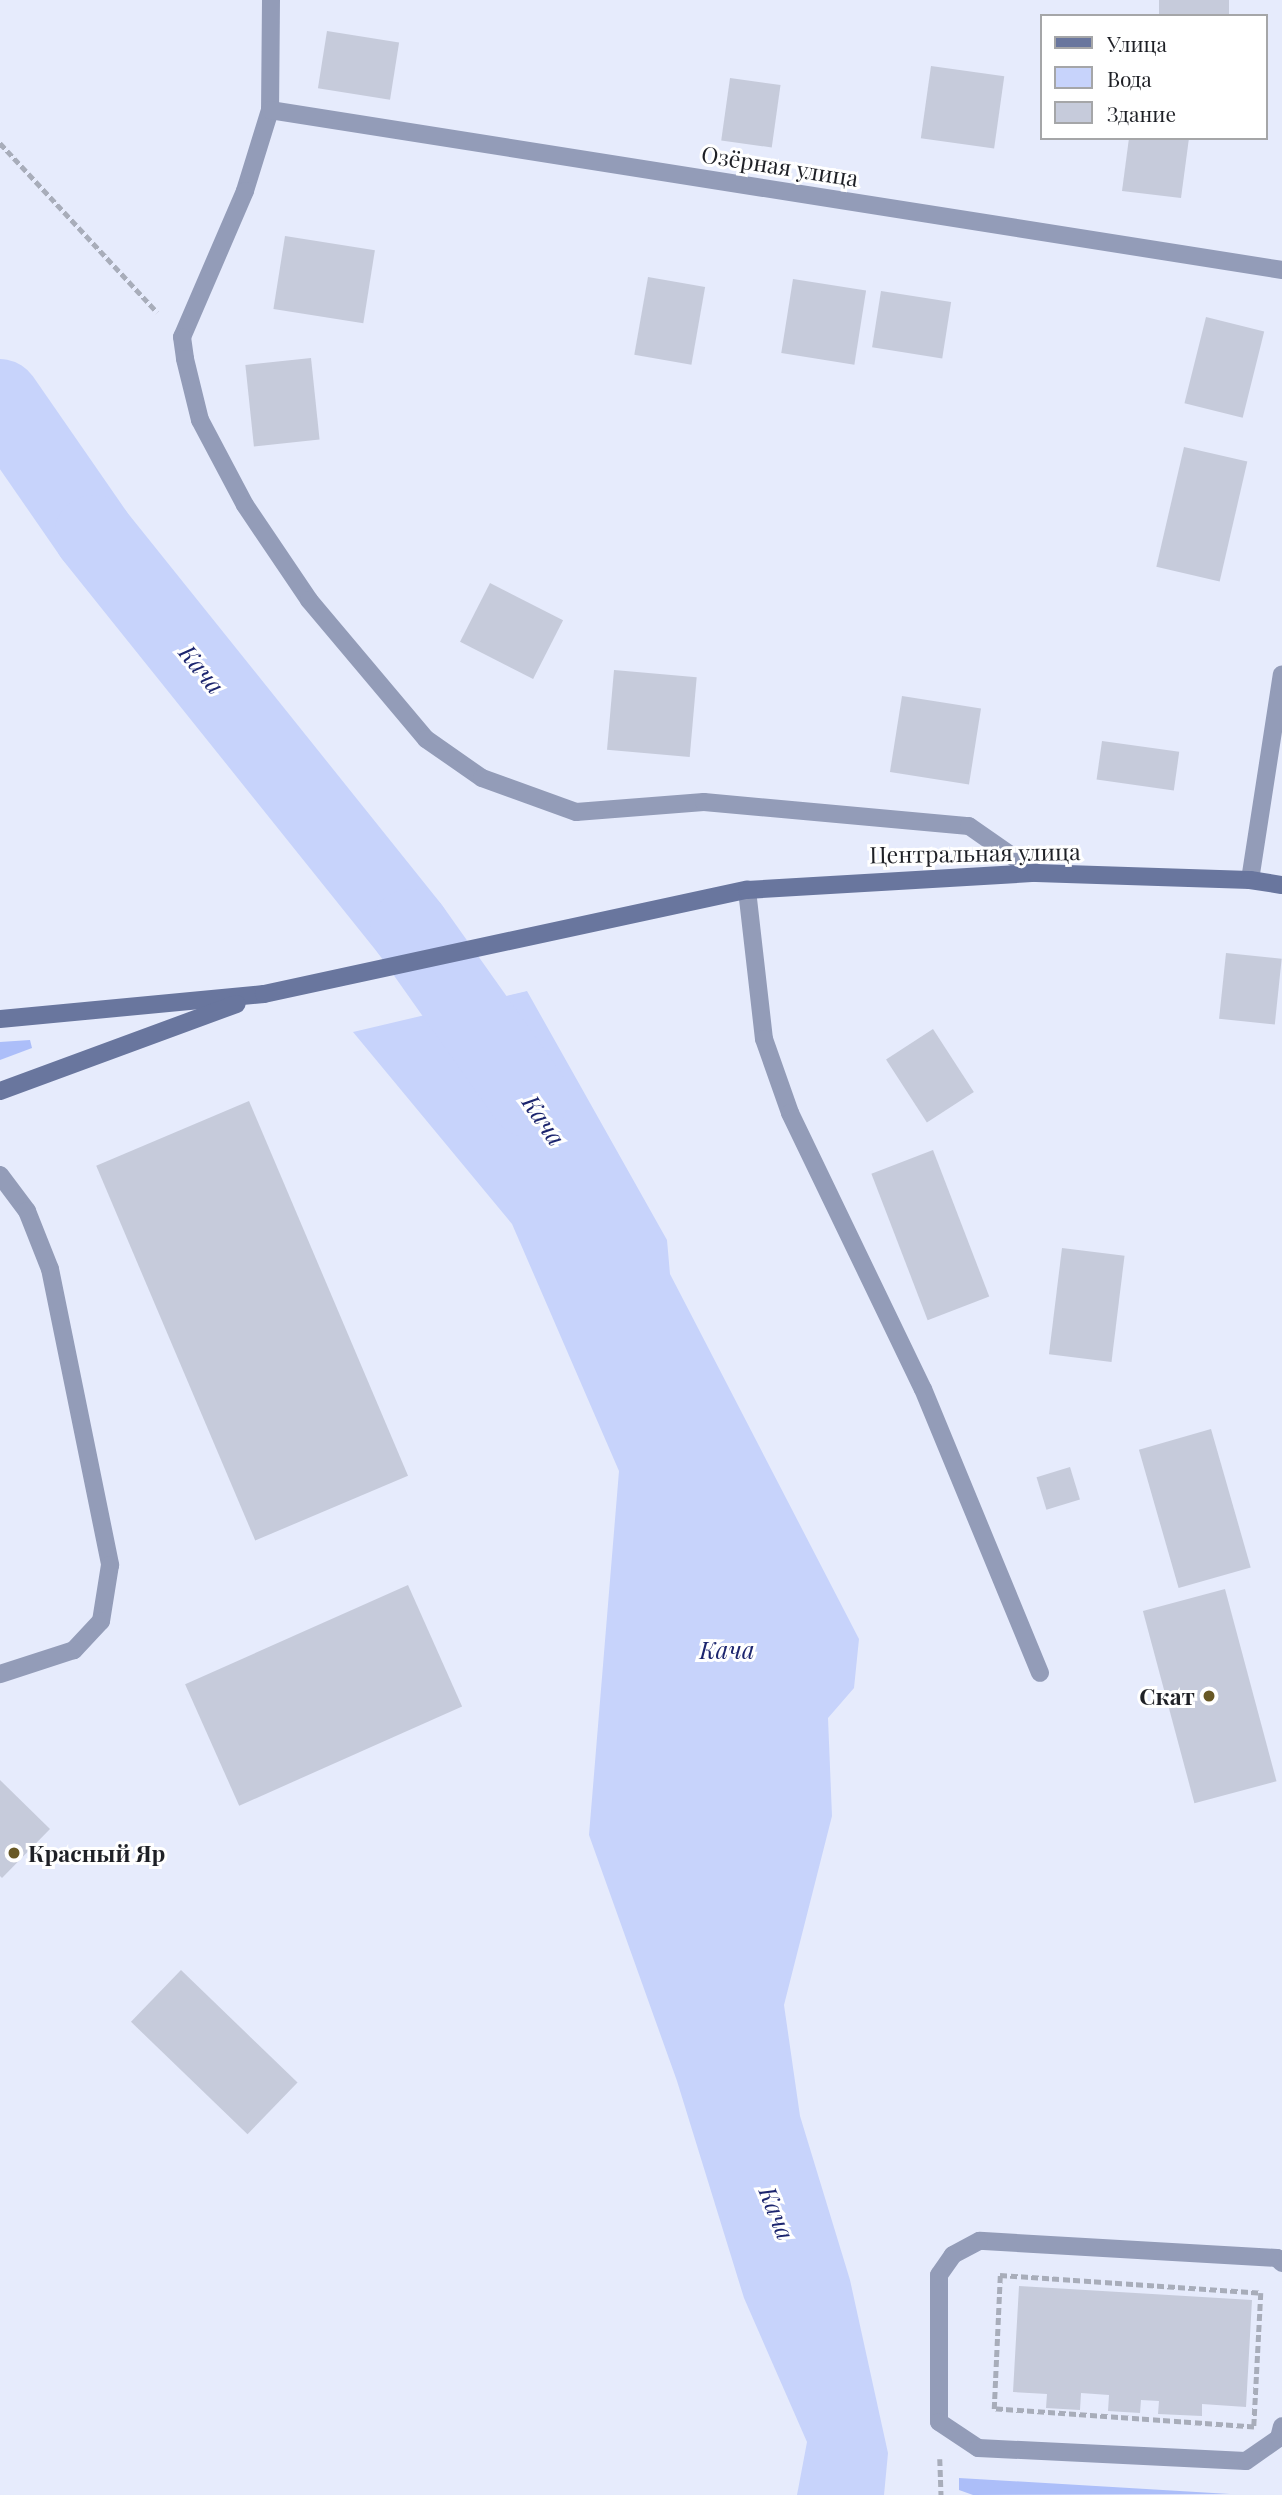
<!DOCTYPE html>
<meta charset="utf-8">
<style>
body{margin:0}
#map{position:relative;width:1282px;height:2495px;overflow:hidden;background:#e6ebfc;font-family:"Playfair Display",serif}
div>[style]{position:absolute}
.green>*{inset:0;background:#acbef9}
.water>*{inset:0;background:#c7d3fb}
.pier>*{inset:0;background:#e6ebfc}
.river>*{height:80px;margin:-40px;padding:0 40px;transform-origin:40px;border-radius:40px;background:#c7d3fb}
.building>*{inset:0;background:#c6cbdb;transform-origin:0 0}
.path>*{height:4.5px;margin-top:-2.25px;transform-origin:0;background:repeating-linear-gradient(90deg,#a8adba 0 7px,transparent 0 10.5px)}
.lane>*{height:18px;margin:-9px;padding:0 9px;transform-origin:9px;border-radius:9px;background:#939cb8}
.street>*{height:18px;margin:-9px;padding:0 9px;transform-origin:9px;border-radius:9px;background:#939cb8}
.secondary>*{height:18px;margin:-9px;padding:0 9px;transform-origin:9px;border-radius:9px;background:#69769e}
.dots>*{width:19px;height:19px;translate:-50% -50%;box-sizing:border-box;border:4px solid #fff;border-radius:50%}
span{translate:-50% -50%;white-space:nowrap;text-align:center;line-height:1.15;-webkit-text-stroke:6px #fff;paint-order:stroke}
.street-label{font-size:23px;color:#1e2026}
.poi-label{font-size:23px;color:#1e2026;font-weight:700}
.right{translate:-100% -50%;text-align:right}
.left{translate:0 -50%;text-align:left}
.water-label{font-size:24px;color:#1c256e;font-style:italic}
.legend{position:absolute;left:1040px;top:14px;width:228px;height:126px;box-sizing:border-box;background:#fff;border:2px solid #a5a6a8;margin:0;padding:9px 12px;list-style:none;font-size:21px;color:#1e2026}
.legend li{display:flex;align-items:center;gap:14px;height:35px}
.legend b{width:35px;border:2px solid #a5a6a8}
</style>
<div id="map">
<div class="green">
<i style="clip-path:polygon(30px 1040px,32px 1048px,0 1060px,0 1042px)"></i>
<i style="clip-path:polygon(959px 2478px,1230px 2494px,973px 2495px,959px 2490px)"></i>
</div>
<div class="water">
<i style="clip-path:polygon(527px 991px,667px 1240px,670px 1274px,859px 1639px,854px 1688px,828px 1718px,832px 1816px,784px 2005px,800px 2116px,850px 2280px,888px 2453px,884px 2495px,797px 2495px,807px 2442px,744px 2298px,677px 2081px,589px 1835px,619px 1471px,512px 1224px,353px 1032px)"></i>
</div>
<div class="pier">
<i style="clip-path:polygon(526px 988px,530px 990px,349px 1032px,352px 1028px)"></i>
</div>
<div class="river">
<i style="left:0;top:399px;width:165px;rotate:55.3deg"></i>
<i style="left:94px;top:535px;width:505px;rotate:51.27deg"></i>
<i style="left:410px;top:929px;width:206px;rotate:54.7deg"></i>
</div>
<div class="building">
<i style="left:1159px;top:0;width:70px;height:16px"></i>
<i style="left:327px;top:31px;width:73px;height:58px;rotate:9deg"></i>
<i style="left:931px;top:66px;width:74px;height:73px;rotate:8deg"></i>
<i style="left:730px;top:78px;width:51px;height:63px;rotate:8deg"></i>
<i style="clip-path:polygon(1129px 138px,1189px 138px,1181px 198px,1122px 191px)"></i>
<i style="left:285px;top:236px;width:91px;height:74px;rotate:9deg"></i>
<i style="left:648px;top:277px;width:58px;height:79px;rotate:10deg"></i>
<i style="left:793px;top:279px;width:74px;height:75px;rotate:9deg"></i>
<i style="left:881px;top:291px;width:71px;height:57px;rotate:9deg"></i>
<i style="left:1206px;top:317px;width:60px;height:89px;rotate:14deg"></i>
<i style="left:311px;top:358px;width:82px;height:66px;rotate:84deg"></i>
<i style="left:1184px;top:447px;width:65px;height:123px;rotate:13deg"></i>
<i style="left:490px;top:583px;width:82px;height:66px;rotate:27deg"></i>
<i style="left:614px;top:670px;width:83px;height:80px;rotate:5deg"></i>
<i style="left:902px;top:696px;width:80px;height:77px;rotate:9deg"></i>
<i style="left:1102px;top:741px;width:78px;height:39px;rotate:8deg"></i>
<i style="left:1226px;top:953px;width:56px;height:66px;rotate:6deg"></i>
<i style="left:933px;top:1029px;width:75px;height:56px;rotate:57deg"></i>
<i style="left:249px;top:1101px;width:407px;height:166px;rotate:67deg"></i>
<i style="left:933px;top:1150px;width:157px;height:66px;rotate:69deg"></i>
<i style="left:1062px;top:1248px;width:63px;height:107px;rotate:7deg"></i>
<i style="left:1211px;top:1429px;width:144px;height:75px;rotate:74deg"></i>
<i style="left:1070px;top:1467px;width:34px;height:35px;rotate:73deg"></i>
<i style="left:408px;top:1585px;width:133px;height:244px;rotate:66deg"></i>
<i style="left:1225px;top:1589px;width:199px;height:85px;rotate:75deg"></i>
<i style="clip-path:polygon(0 1780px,50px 1829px,2px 1878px,0 1876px)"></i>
<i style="left:181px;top:1970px;width:162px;height:72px;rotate:44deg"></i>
<i style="clip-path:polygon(1019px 2286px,1252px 2300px,1246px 2407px,1202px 2404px,1202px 2416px,1158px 2414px,1159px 2401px,1141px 2400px,1140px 2413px,1108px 2411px,1109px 2395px,1081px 2393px,1080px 2410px,1046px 2408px,1047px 2394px,1013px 2392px)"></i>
</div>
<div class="path">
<i style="left:0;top:143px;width:231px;rotate:47.1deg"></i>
<i style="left:1000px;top:2275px;width:262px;rotate:3.9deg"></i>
<i style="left:1261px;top:2293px;width:134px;rotate:93deg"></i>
<i style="left:1254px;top:2427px;width:261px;rotate:-176deg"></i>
<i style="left:994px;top:2409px;width:134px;rotate:-87.4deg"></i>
<i style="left:940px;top:2459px;width:36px;rotate:88deg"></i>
</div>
<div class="lane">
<i style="left:271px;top:0;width:110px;rotate:90.5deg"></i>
<i style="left:270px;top:110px;width:85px;rotate:107.2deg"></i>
<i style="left:245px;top:191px;width:159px;rotate:113.3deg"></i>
<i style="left:182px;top:337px;width:22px;rotate:82deg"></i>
<i style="left:185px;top:359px;width:63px;rotate:76.2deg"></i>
<i style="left:200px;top:420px;width:96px;rotate:62.1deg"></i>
<i style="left:245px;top:505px;width:115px;rotate:56deg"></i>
<i style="left:309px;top:600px;width:182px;rotate:49.9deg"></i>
<i style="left:426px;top:739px;width:68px;rotate:34.9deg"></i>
<i style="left:482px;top:778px;width:100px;rotate:19.9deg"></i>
<i style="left:576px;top:812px;width:128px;rotate:-4.5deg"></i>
<i style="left:704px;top:802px;width:266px;rotate:5.2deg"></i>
<i style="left:969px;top:826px;width:82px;rotate:35deg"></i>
<i style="left:1250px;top:880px;width:208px;rotate:-81.2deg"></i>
<i style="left:747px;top:890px;width:150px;rotate:83.5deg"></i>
<i style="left:764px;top:1039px;width:78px;rotate:70.6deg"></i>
<i style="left:790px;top:1113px;width:306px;rotate:64.3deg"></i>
<i style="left:923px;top:1389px;width:307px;rotate:67.6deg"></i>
<i style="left:0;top:1175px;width:45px;rotate:53.1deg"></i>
<i style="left:27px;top:1211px;width:62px;rotate:68.4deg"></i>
<i style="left:50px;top:1269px;width:302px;rotate:78.5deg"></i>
<i style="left:110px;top:1565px;width:57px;rotate:99.1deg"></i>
<i style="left:101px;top:1621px;width:40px;rotate:133deg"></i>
<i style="left:74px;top:1650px;width:78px;rotate:162deg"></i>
<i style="left:1282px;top:2263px;width:7px;rotate:-135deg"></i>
<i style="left:1277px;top:2258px;width:298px;rotate:-176.7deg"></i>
<i style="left:979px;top:2241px;width:30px;rotate:152deg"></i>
<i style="left:953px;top:2255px;width:24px;rotate:125deg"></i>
<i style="left:939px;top:2275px;width:147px;rotate:90deg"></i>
<i style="left:939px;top:2422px;width:47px;rotate:33.7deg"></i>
<i style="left:978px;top:2448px;width:268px;rotate:2.8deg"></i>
<i style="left:1246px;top:2461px;width:40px;rotate:-34.9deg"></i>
<i style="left:1279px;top:2438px;width:12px;rotate:-76deg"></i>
</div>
<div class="street">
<i style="left:270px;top:110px;width:1025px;rotate:8.98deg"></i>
</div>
<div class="secondary">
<i style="left:0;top:1019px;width:265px;rotate:-5.4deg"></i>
<i style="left:264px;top:994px;width:494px;rotate:-12.2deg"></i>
<i style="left:747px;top:890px;width:289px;rotate:-3.4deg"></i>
<i style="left:1036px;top:873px;width:214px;rotate:1.9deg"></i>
<i style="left:1250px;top:880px;width:32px;rotate:9deg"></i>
<i style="left:0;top:1091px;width:252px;rotate:-20.2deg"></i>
</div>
<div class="dots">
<i style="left:1209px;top:1696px;background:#685825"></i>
<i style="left:14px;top:1853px;background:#685825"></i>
</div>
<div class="street-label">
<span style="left:780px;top:166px;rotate:9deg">Озёрная улица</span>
<span style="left:975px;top:853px;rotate:-1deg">Центральная улица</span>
</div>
<div class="poi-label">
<span class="right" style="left:1195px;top:1696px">Скат</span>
<span class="left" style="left:28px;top:1853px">Красный Яр</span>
</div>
<div class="water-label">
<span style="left:202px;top:669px;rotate:51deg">Кача</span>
<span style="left:544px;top:1120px;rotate:56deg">Кача</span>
<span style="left:727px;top:1650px">Кача</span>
<span style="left:777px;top:2213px;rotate:68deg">Кача</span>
</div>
<ul class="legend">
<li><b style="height:9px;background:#69769e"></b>Улица</li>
<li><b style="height:19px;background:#c7d3fb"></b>Вода</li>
<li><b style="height:19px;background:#c6cbdb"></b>Здание</li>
</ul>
</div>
